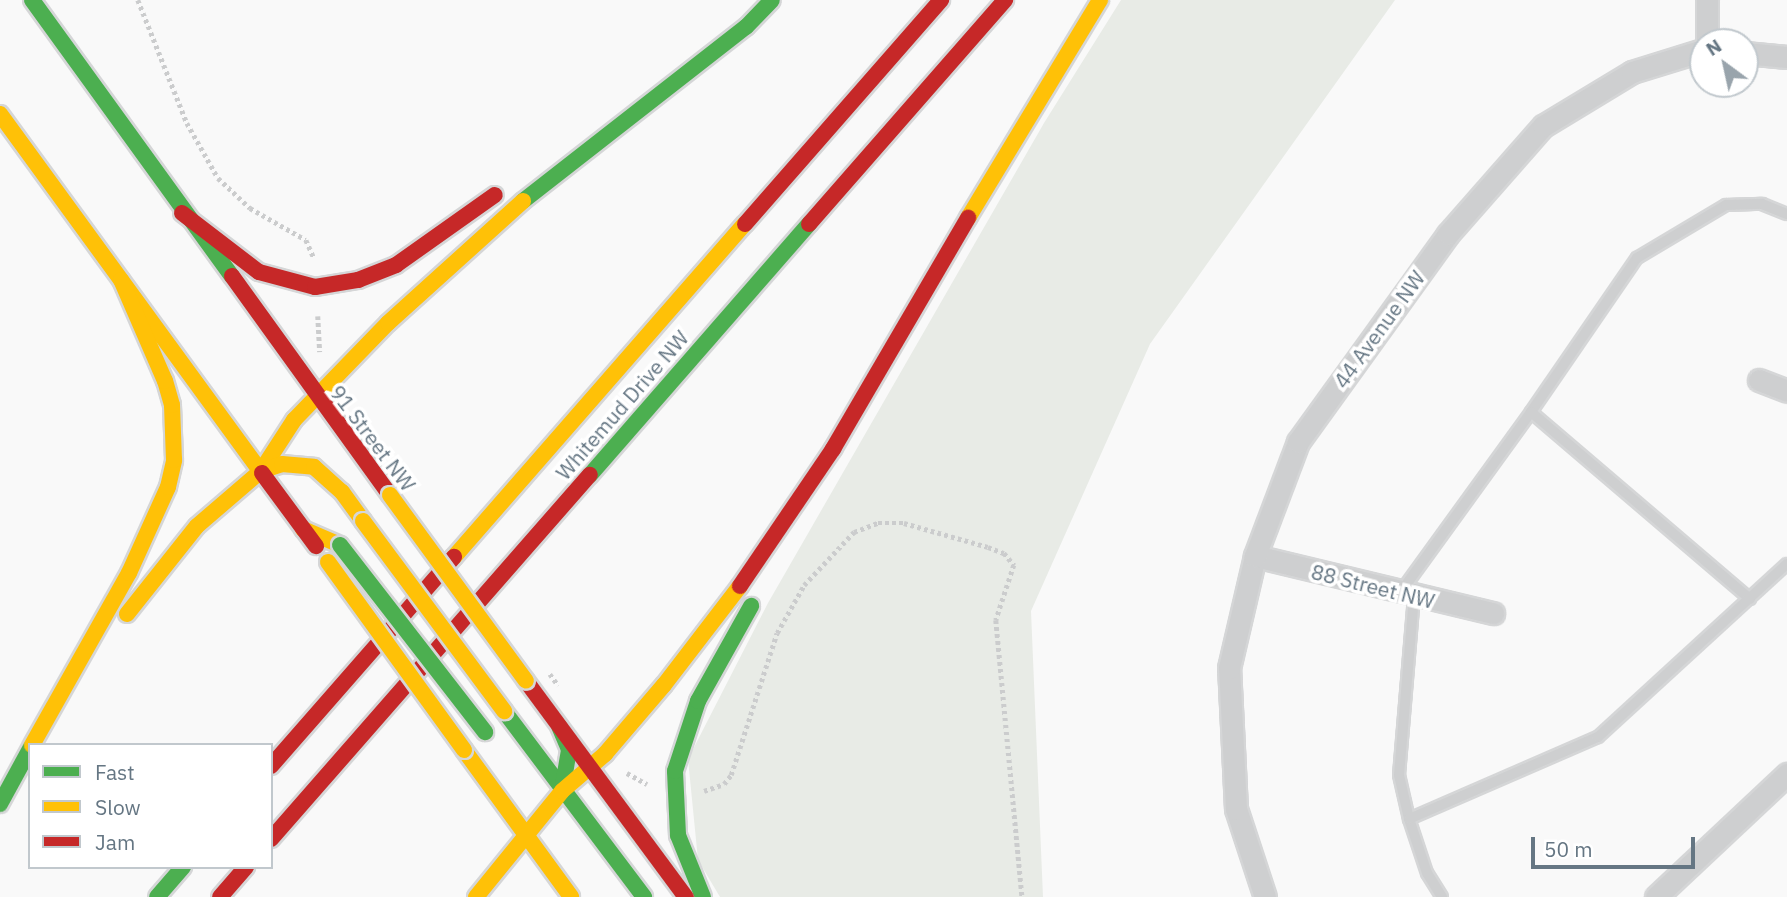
<!DOCTYPE html>
<style>
body{margin:0}
#map{position:relative;width:1787px;height:897px;overflow:hidden;background:#f9f9f9;font-family:"IBM Plex Sans",sans-serif}
div>[style]{position:absolute}
.green>*{inset:0;background:#e8ebe6}
.path>*{height:4.5px;margin-top:-2.25px;transform-origin:0;background:repeating-linear-gradient(90deg,#cbcccd 0 3.5px,transparent 0 7px)}
.roads{filter:drop-shadow(2px 0 #d5d6d7) drop-shadow(-2px 0 #d5d6d7) drop-shadow(0 2px #d5d6d7) drop-shadow(0 -2px #d5d6d7)}
.lane>*{height:10px;margin:-5px;padding:0 5px;transform-origin:5px;border-radius:5px;background:#cecfd0}
.street>*{height:21px;margin:-10.5px;padding:0 10.5px;transform-origin:10.5px;border-radius:10.5px;background:#cecfd0}
.fast>*{height:16px;margin:-8px;padding:0 8px;transform-origin:8px;border-radius:8px;background:#4caf50}
.slow>*{height:16px;margin:-8px;padding:0 8px;transform-origin:8px;border-radius:8px;background:#ffc107}
.jam>*{height:16px;margin:-8px;padding:0 8px;transform-origin:8px;border-radius:8px;background:#c62828}
.path-bridge>*{height:4.5px;margin-top:-2.25px;transform-origin:0;background:repeating-linear-gradient(90deg,#cbcccd 0 3.5px,transparent 0 7px)}
.bridges{filter:drop-shadow(2px 0 #d5d6d7) drop-shadow(-2px 0 #d5d6d7) drop-shadow(0 2px #d5d6d7) drop-shadow(0 -2px #d5d6d7)}
.fast-bridge>*{height:16px;margin:-8px;padding:0 8px;transform-origin:8px;border-radius:8px;background:#4caf50}
.slow-bridge>*{height:16px;margin:-8px;padding:0 8px;transform-origin:8px;border-radius:8px;background:#ffc107}
span{translate:-50% -50%;white-space:nowrap;text-align:center;line-height:1.15;-webkit-text-stroke:7px #fff;paint-order:stroke}
.street-label{font-size:21px;color:#657683}
.legend{position:absolute;left:28px;top:743px;width:245px;height:126px;box-sizing:border-box;background:#fff;border:2px solid #c1c8cd;margin:0;padding:9px 12px;list-style:none;font-size:21px;color:#657683}
.legend li{display:flex;align-items:center;gap:14px;height:35px}
.legend b{width:35px;border:2px solid #c1c8cd}
.north{position:absolute;left:1689px;top:28px;width:70px;height:70px;box-sizing:border-box;background:#fff;border:2px solid #c1c8cd;border-radius:50%;rotate:327deg;font-size:19px;font-weight:700;line-height:28px;text-align:center;color:#657683}
.north::after{content:'';display:block;margin:auto;width:24px;height:32px;background:#99a4ac;clip-path:polygon(50% 0,100% 100%,50% 72%,0 100%)}
.scale{position:absolute;left:1531px;top:837px;width:164px;height:32px;box-sizing:border-box;border:4px solid #657683;border-top:0;padding-left:9px;font-size:21px;line-height:24px;white-space:nowrap;color:#657683;-webkit-text-stroke:5px #fff;paint-order:stroke}
</style>
<div id="map">
<div class="green">
<i style="clip-path:polygon(1121px 0,1395px 0,1150px 344px,1031px 611px,1043px 897px,720px 897px,698px 860px,688px 759px,768px 603px,1044px 123px)"></i>
</div>
<div class="path">
<i style="left:138px;top:0;width:132px;rotate:68.3deg"></i>
<i style="left:187px;top:123px;width:63px;rotate:60.6deg"></i>
<i style="left:218px;top:178px;width:44px;rotate:43.2deg"></i>
<i style="left:250px;top:208px;width:64px;rotate:29.7deg"></i>
<i style="left:306px;top:240px;width:20px;rotate:66deg"></i>
<i style="left:318px;top:316px;width:36px;rotate:87deg"></i>
<i style="left:627px;top:773px;width:23px;rotate:29deg"></i>
<i style="left:704px;top:791px;width:21px;rotate:-19deg"></i>
<i style="left:724px;top:784px;width:11px;rotate:-52deg"></i>
<i style="left:731px;top:775px;width:149px;rotate:-72.1deg"></i>
<i style="left:777px;top:633px;width:55px;rotate:-60.6deg"></i>
<i style="left:804px;top:585px;width:73px;rotate:-46.7deg"></i>
<i style="left:854px;top:532px;width:26px;rotate:-21deg"></i>
<i style="left:878px;top:523px;width:26px"></i>
<i style="left:904px;top:523px;width:87px;rotate:15.9deg"></i>
<i style="left:988px;top:547px;width:17px;rotate:21deg"></i>
<i style="left:1004px;top:553px;width:16px;rotate:50deg"></i>
<i style="left:1014px;top:565px;width:58px;rotate:108.1deg"></i>
<i style="left:996px;top:620px;width:278px;rotate:84.6deg"></i>
</div>
<div class="roads">
<div class="lane">
<i style="left:1531px;top:412px;width:187px;rotate:-55.5deg"></i>
<i style="left:1637px;top:258px;width:104px;rotate:-30.8deg"></i>
<i style="left:1726px;top:205px;width:36px;rotate:-2deg"></i>
<i style="left:1762px;top:204px;width:27px;rotate:22deg"></i>
<i style="left:1400px;top:593px;width:223px;rotate:-54.1deg"></i>
<i style="left:1531px;top:412px;width:288px;rotate:40.5deg"></i>
<i style="left:1409px;top:819px;width:45px;rotate:-102.8deg"></i>
<i style="left:1399px;top:775px;width:180px;rotate:-85.2deg"></i>
<i style="left:1442px;top:897px;width:28px;rotate:-122deg"></i>
<i style="left:1427px;top:873px;width:57px;rotate:-108.4deg"></i>
<i style="left:1409px;top:819px;width:206px;rotate:-23.5deg"></i>
<i style="left:1598px;top:737px;width:256px;rotate:-42.5deg"></i>
</div>
<div class="street">
<i style="left:1707px;top:42px;width:42px;rotate:-90deg"></i>
<i style="left:1745px;top:53px;width:42px;rotate:5.4deg"></i>
<i style="left:1759px;top:380px;width:30px;rotate:21deg"></i>
<i style="left:1255px;top:556px;width:245px;rotate:13.5deg"></i>
<i style="left:1265px;top:897px;width:93px;rotate:-108.2deg"></i>
<i style="left:1236px;top:809px;width:141px;rotate:-92.8deg"></i>
<i style="left:1229px;top:668px;width:115px;rotate:-76.9deg"></i>
<i style="left:1255px;top:556px;width:122px;rotate:-69.3deg"></i>
<i style="left:1298px;top:442px;width:256px;rotate:-54.2deg"></i>
<i style="left:1448px;top:234px;width:144px;rotate:-48.7deg"></i>
<i style="left:1543px;top:126px;width:104px;rotate:-31.2deg"></i>
<i style="left:1632px;top:72px;width:74px;rotate:-17.2deg"></i>
<i style="left:1656px;top:897px;width:180px;rotate:-43.2deg"></i>
</div>
<div class="fast">
<i style="left:32px;top:0;width:341px;rotate:54.1deg"></i>
<i style="left:523px;top:201px;width:283px;rotate:-38deg"></i>
<i style="left:746px;top:27px;width:37px;rotate:-46deg"></i>
<i style="left:590px;top:475px;width:333px;rotate:-48.9deg"></i>
<i style="left:504px;top:711px;width:233px;rotate:53deg"></i>
<i style="left:559px;top:726px;width:26px;rotate:67deg"></i>
<i style="left:569px;top:750px;width:42px;rotate:99.7deg"></i>
<i style="left:0;top:804px;width:63px;rotate:-61.4deg"></i>
<i style="left:157px;top:897px;width:40px;rotate:-49deg"></i>
<i style="left:703px;top:897px;width:67px;rotate:-112deg"></i>
<i style="left:678px;top:835px;width:64px;rotate:-92.7deg"></i>
<i style="left:675px;top:771px;width:74px;rotate:-71.8deg"></i>
<i style="left:698px;top:701px;width:109px;rotate:-60.8deg"></i>
</div>
<div class="slow">
<i style="left:0;top:114px;width:444px;rotate:53.9deg"></i>
<i style="left:968px;top:218px;width:255px;rotate:-58.8deg"></i>
<i style="left:261px;top:471px;width:61px;rotate:-57.1deg"></i>
<i style="left:294px;top:420px;width:135px;rotate:-45.9deg"></i>
<i style="left:388px;top:323px;width:182px;rotate:-42.1deg"></i>
<i style="left:303px;top:529px;width:40px;rotate:23.4deg"></i>
<i style="left:454px;top:557px;width:442px;rotate:-48.9deg"></i>
<i style="left:127px;top:614px;width:112px;rotate:-51.5deg"></i>
<i style="left:197px;top:526px;width:84px;rotate:-40.7deg"></i>
<i style="left:261px;top:471px;width:22px;rotate:-18deg"></i>
<i style="left:282px;top:464px;width:32px;rotate:5deg"></i>
<i style="left:314px;top:467px;width:38px;rotate:42deg"></i>
<i style="left:342px;top:492px;width:36px;rotate:54deg"></i>
<i style="left:32px;top:745px;width:197px;rotate:-60.6deg"></i>
<i style="left:129px;top:573px;width:94px;rotate:-65.6deg"></i>
<i style="left:168px;top:487px;width:28px;rotate:-77deg"></i>
<i style="left:174px;top:460px;width:55px;rotate:-92.1deg"></i>
<i style="left:172px;top:405px;width:25px;rotate:-106deg"></i>
<i style="left:165px;top:381px;width:110px;rotate:-113.5deg"></i>
<i style="left:464px;top:750px;width:182px;rotate:53.9deg"></i>
<i style="left:476px;top:897px;width:136px;rotate:-50.9deg"></i>
<i style="left:562px;top:791px;width:57px;rotate:-40.7deg"></i>
<i style="left:605px;top:754px;width:91px;rotate:-49.5deg"></i>
<i style="left:664px;top:685px;width:125px;rotate:-52.5deg"></i>
</div>
<div class="jam">
<i style="left:182px;top:213px;width:97px;rotate:37.5deg"></i>
<i style="left:259px;top:272px;width:58px;rotate:15deg"></i>
<i style="left:315px;top:287px;width:44px;rotate:-9.2deg"></i>
<i style="left:358px;top:280px;width:41px;rotate:-21.5deg"></i>
<i style="left:396px;top:265px;width:121px;rotate:-35.3deg"></i>
<i style="left:745px;top:224px;width:298px;rotate:-48.8deg"></i>
<i style="left:809px;top:224px;width:298px;rotate:-48.8deg"></i>
<i style="left:232px;top:276px;width:270px;rotate:54.2deg"></i>
<i style="left:262px;top:473px;width:91px;rotate:53.5deg"></i>
<i style="left:740px;top:586px;width:166px;rotate:-55.8deg"></i>
<i style="left:833px;top:449px;width:268px;rotate:-59.7deg"></i>
<i style="left:526px;top:681px;width:269px;rotate:53.5deg"></i>
<i style="left:271px;top:766px;width:278px;rotate:-48.8deg"></i>
<i style="left:271px;top:839px;width:484px;rotate:-48.8deg"></i>
<i style="left:220px;top:897px;width:40px;rotate:-49deg"></i>
</div>
</div>
<div class="path-bridge">
<i style="left:550px;top:674px;width:14px;rotate:54deg"></i>
</div>
<div class="bridges">
<div class="fast-bridge">
<i style="left:340px;top:545px;width:237px;rotate:52.2deg"></i>
</div>
<div class="slow-bridge">
<i style="left:390px;top:495px;width:230px;rotate:53.8deg"></i>
<i style="left:363px;top:521px;width:237px;rotate:53.4deg"></i>
<i style="left:328px;top:562px;width:232px;rotate:54.1deg"></i>
</div>
</div>
<div class="street-label">
<span style="left:1379px;top:329px;rotate:-54deg">44 Avenue NW</span>
<span style="left:622px;top:405px;rotate:-49deg">Whitemud Drive NW</span>
<span style="left:373px;top:438px;rotate:53deg">91 Street NW</span>
<span style="left:1373px;top:586px;rotate:14deg">88 Street NW</span>
</div>
<ul class="legend">
<li><b style="height:9px;background:#4caf50"></b>Fast</li>
<li><b style="height:9px;background:#ffc107"></b>Slow</li>
<li><b style="height:9px;background:#c62828"></b>Jam</li>
</ul>
<div class="north">N</div>
<div class="scale">50 m</div>
</div>
